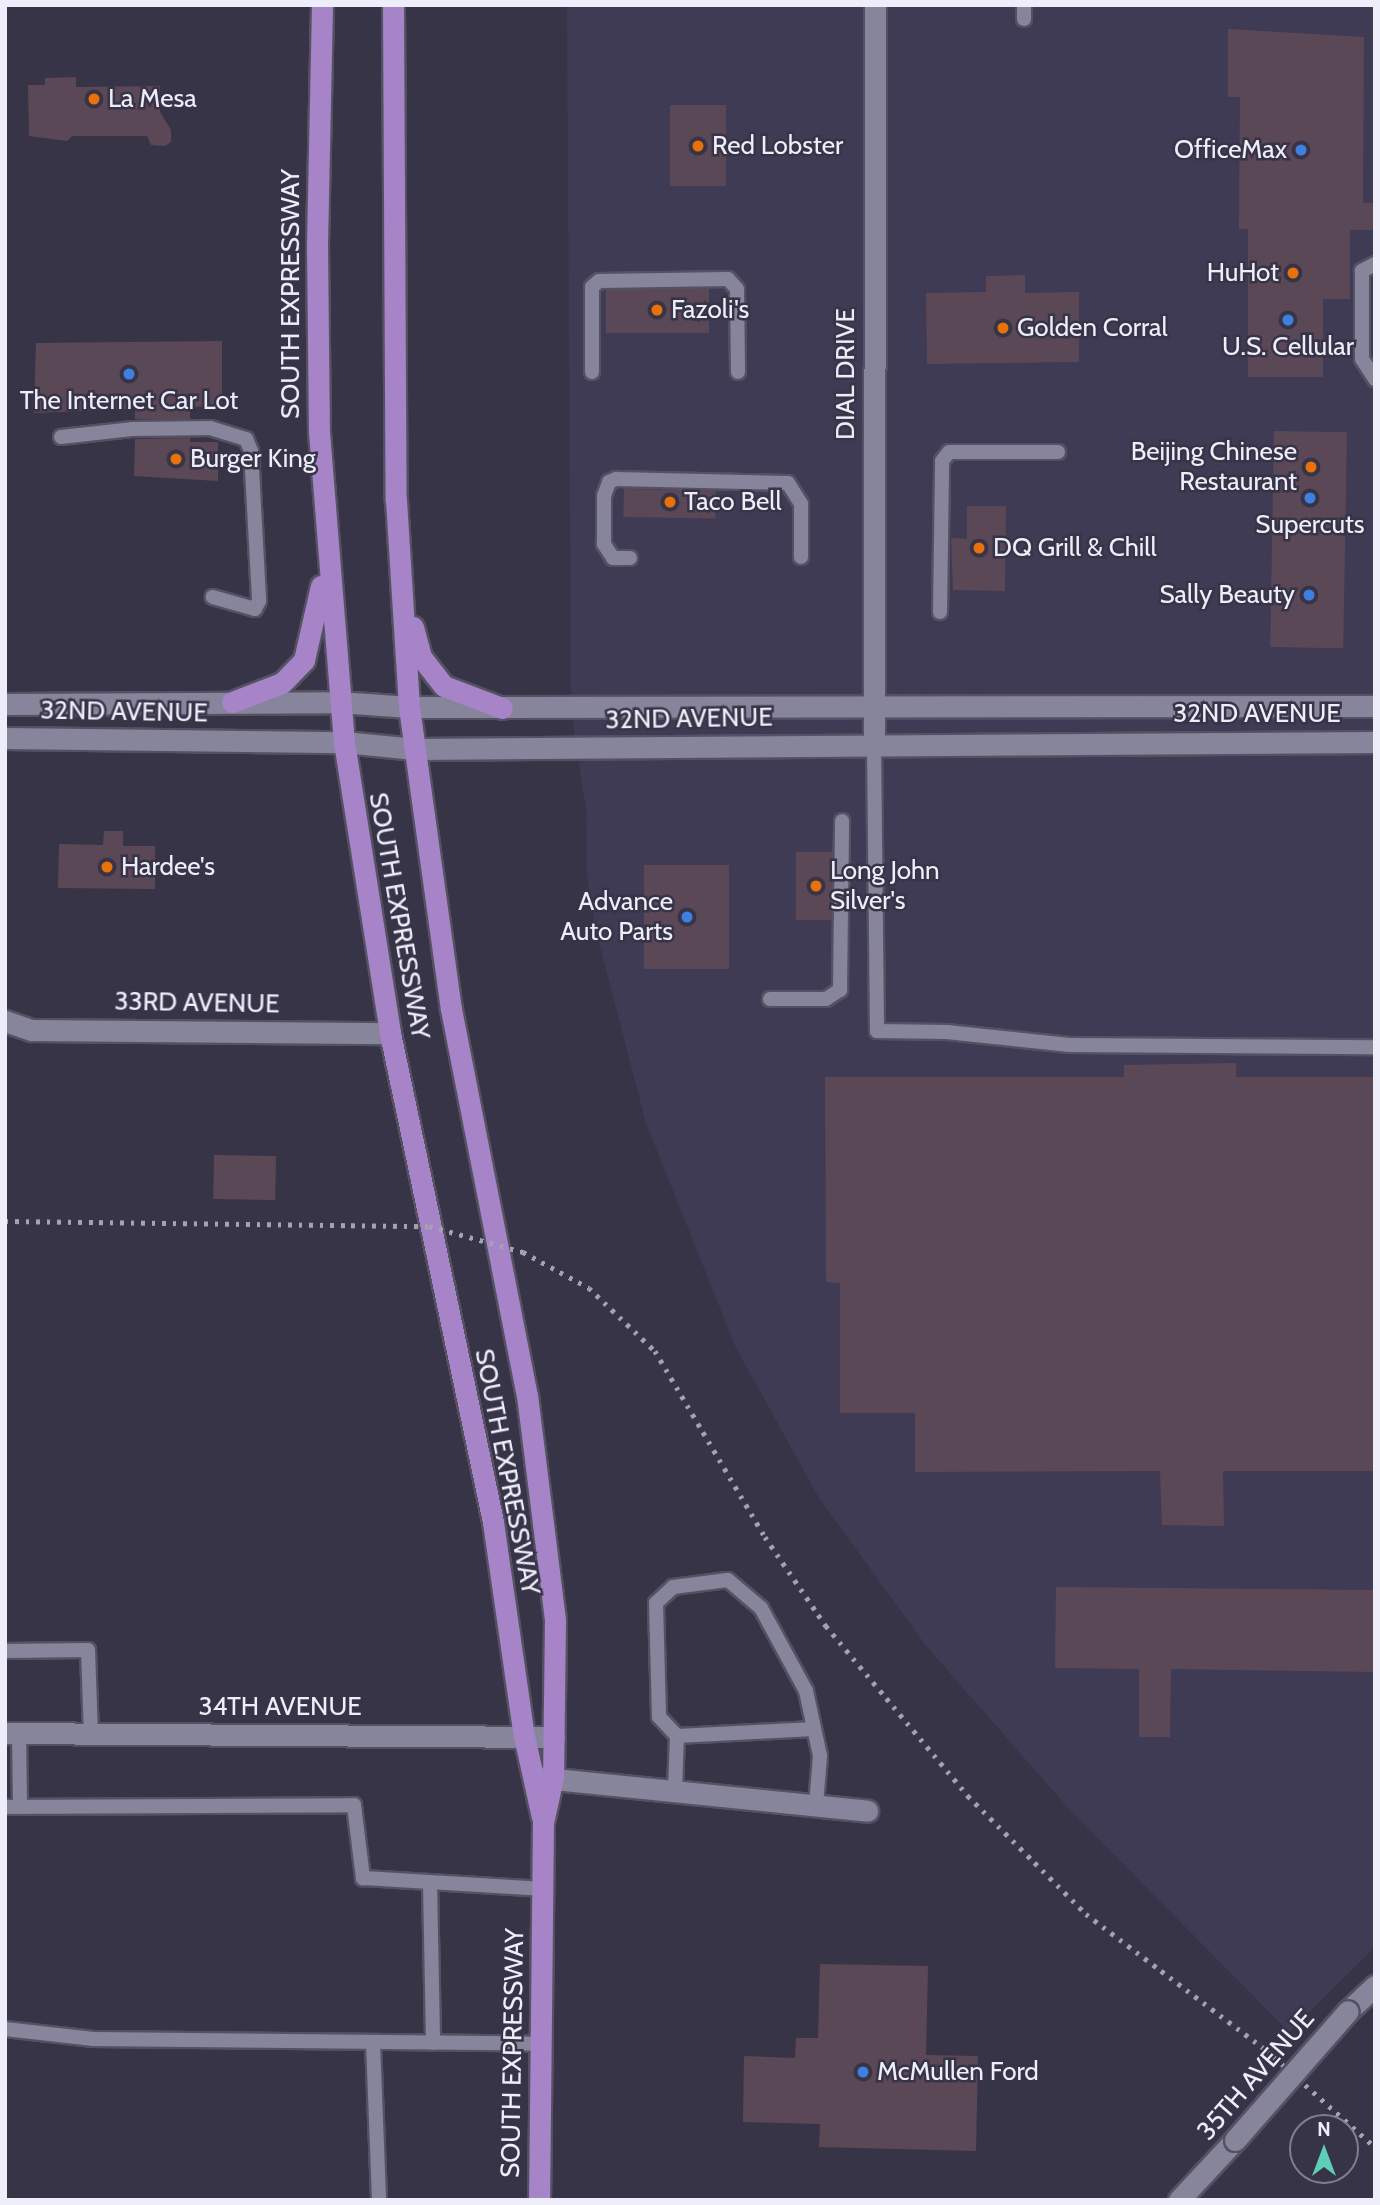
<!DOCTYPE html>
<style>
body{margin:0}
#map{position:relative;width:1380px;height:2205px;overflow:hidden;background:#373448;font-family:Cabin,sans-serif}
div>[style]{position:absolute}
.built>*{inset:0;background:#3f3b55}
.building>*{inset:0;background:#5b4856;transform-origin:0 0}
.roads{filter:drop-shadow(2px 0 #545262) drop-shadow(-2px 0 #545262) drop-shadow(0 2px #545262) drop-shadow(0 -2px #545262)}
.service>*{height:14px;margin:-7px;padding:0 7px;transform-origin:7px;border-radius:7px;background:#87859b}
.minor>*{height:21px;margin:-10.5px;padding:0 10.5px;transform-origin:10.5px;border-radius:10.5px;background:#87859b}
.tertiary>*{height:21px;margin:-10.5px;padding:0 10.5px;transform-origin:10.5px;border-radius:10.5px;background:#87859b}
.primary>*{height:21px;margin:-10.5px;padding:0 10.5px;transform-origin:10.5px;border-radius:10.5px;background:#a684c7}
.rail>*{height:5px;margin-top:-2.5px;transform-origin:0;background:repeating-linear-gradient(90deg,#a5a3b3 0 3.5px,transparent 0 10.5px)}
.bridges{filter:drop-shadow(2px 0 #545262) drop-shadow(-2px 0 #545262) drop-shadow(0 2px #545262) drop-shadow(0 -2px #545262)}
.tertiary-bridge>*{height:21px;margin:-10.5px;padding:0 10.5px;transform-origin:10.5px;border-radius:10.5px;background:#87859b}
.dots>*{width:19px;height:19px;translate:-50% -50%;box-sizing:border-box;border:4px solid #373448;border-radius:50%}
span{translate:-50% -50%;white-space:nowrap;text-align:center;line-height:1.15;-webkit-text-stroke:5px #373448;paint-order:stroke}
.poi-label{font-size:26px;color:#eeedfa}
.left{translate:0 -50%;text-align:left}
.right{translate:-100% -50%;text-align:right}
.street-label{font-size:26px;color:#eeedfa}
.frame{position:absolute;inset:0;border:7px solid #eeedfa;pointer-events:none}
.north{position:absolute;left:1289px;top:2114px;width:70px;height:70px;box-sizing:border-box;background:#373448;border:2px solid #807e8f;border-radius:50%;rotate:0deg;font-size:19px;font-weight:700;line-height:28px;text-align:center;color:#eeedfa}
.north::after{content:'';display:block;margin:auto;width:24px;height:32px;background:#5eceb7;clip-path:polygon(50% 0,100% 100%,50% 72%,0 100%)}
</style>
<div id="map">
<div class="built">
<i style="clip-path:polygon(567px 5px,1375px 5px,1375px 1947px,1289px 2032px,1070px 1810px,927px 1647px,819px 1498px,736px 1348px,646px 1123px,595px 927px,586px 869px,587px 817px,571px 708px)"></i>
</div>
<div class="building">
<i style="clip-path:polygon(1228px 29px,1364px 37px,1363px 203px,1375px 203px,1375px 230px,1350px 230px,1350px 299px,1323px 299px,1323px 377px,1248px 377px,1248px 229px,1239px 229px,1240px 97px,1228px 97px)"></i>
<i style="clip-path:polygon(76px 77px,76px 87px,160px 86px,160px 112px,171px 130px,171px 142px,165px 146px,151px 145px,147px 136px,72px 136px,67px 141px,29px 136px,28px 85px,45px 85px,45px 78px)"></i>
<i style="left:670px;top:105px;width:56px;height:81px"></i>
<i style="clip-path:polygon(1025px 275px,1025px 293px,1079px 292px,1079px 362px,927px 364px,926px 293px,986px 292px,986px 276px)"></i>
<i style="left:709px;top:289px;width:44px;height:103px;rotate:90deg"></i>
<i style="clip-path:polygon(222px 341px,222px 406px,190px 407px,190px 419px,135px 419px,135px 409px,34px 413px,36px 343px)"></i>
<i style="left:1274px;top:431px;width:73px;height:216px;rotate:1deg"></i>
<i style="clip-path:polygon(190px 438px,190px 442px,218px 442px,218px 481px,134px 476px,135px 439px)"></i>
<i style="left:624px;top:489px;width:92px;height:28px;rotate:1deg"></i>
<i style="clip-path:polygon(967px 506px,1006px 506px,1005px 591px,953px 590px,951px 538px,967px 539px)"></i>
<i style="clip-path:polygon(104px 831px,123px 831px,123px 846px,155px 846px,155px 889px,58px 888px,59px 844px,103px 845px)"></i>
<i style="left:796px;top:852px;width:36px;height:68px"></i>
<i style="left:644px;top:865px;width:85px;height:104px"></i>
<i style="clip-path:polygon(1236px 1063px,1236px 1077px,1375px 1077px,1375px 1471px,1223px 1471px,1224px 1526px,1162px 1525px,1160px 1471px,915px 1472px,915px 1413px,840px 1413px,840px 1283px,826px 1282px,825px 1077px,1124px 1077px,1124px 1065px)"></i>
<i style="left:214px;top:1155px;width:62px;height:44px;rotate:1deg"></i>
<i style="clip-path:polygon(1056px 1587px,1375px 1590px,1375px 1672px,1171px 1669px,1170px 1737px,1139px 1737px,1139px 1669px,1055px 1668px)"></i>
<i style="clip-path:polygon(820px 1964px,928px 1966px,926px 2055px,978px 2056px,976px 2151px,819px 2147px,820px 2124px,743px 2122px,744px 2056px,795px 2058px,796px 2038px,818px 2038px)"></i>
</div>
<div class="roads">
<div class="service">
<i style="left:1024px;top:19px;width:14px;rotate:-90deg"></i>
<i style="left:1375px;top:264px;width:15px;rotate:152deg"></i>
<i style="left:1362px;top:271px;width:88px;rotate:90deg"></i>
<i style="left:1362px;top:359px;width:24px;rotate:57deg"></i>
<i style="left:592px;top:372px;width:85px;rotate:-90deg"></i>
<i style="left:592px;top:287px;width:9px;rotate:-41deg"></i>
<i style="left:599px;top:281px;width:129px;rotate:-0.9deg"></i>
<i style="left:728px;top:279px;width:13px;rotate:48deg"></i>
<i style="left:737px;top:289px;width:83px;rotate:89.3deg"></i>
<i style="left:61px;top:437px;width:71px;rotate:-6.4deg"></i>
<i style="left:132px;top:429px;width:78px;rotate:-0.7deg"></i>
<i style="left:210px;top:428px;width:38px;rotate:17deg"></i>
<i style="left:246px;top:439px;width:13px;rotate:67deg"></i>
<i style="left:251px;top:451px;width:150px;rotate:86.9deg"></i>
<i style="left:259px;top:601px;width:9px;rotate:117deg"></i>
<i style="left:255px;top:609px;width:44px;rotate:-164.1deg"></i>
<i style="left:630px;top:558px;width:17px;rotate:180deg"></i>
<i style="left:613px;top:558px;width:17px;rotate:-123deg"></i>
<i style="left:604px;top:544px;width:48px;rotate:-90deg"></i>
<i style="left:604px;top:496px;width:15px;rotate:-70deg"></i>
<i style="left:609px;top:482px;width:8px;rotate:-23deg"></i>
<i style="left:616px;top:479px;width:172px;rotate:1.3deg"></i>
<i style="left:788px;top:483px;width:25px;rotate:58deg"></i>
<i style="left:801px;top:504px;width:53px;rotate:90deg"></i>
<i style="left:940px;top:612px;width:151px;rotate:-89.2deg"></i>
<i style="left:942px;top:461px;width:11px;rotate:-52deg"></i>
<i style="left:949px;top:452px;width:109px"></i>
<i style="left:874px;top:743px;width:288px;rotate:89.4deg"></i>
<i style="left:877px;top:1031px;width:70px;rotate:0.8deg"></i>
<i style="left:947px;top:1032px;width:123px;rotate:6.1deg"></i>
<i style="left:1069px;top:1045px;width:306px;rotate:0.4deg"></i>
<i style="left:770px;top:999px;width:56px"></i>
<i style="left:826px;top:999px;width:17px;rotate:-33deg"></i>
<i style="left:840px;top:990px;width:169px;rotate:-89.3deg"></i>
<i style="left:5px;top:1651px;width:83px;rotate:-0.7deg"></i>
<i style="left:88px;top:1650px;width:84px;rotate:88deg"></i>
<i style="left:19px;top:1733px;width:74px;rotate:89.2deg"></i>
<i style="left:677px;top:1736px;width:137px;rotate:-2.9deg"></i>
<i style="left:675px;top:1790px;width:54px;rotate:-87.9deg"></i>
<i style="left:677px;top:1736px;width:26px;rotate:-133deg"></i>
<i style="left:659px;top:1717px;width:114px;rotate:-91.5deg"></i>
<i style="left:656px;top:1603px;width:23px;rotate:-43deg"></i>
<i style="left:673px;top:1587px;width:55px;rotate:-7.3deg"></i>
<i style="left:728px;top:1580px;width:43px;rotate:40.3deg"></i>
<i style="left:761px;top:1608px;width:94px;rotate:61.5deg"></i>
<i style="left:806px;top:1691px;width:66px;rotate:77.8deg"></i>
<i style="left:820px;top:1756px;width:49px;rotate:94.7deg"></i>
<i style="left:5px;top:1807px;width:349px;rotate:-0.3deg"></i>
<i style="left:354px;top:1805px;width:74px;rotate:83deg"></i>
<i style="left:363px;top:1878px;width:179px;rotate:3.5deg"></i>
<i style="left:430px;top:1882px;width:161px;rotate:88.9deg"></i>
<i style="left:5px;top:2029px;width:89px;rotate:6.5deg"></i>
<i style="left:93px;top:2039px;width:448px;rotate:0.6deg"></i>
<i style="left:373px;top:2042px;width:158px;rotate:87.8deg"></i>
</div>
<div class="minor">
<i style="left:409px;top:707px;width:966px;rotate:-0.06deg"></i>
<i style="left:874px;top:743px;width:738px;rotate:-89.92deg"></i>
<i style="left:415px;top:749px;width:960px;rotate:-0.42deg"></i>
<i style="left:5px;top:1021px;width:28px;rotate:19deg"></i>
<i style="left:31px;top:1030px;width:359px;rotate:0.5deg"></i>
<i style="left:535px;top:1777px;width:334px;rotate:5.8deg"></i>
</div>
<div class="tertiary">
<i style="left:5px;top:704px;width:334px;rotate:-0.3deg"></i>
<i style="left:339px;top:702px;width:70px;rotate:4.1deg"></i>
<i style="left:5px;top:738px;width:339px;rotate:0.7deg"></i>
<i style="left:344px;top:742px;width:71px;rotate:5.6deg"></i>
<i style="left:5px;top:1733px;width:549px;rotate:0.42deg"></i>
<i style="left:1348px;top:2011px;width:37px;rotate:-43deg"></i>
<i style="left:1179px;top:2200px;width:82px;rotate:-47deg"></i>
</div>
<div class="primary">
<i style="left:322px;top:5px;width:240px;rotate:91.2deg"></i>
<i style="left:317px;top:245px;width:187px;rotate:89.4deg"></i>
<i style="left:319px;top:432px;width:311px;rotate:85.4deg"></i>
<i style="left:344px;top:742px;width:295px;rotate:81deg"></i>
<i style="left:390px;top:1033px;width:500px;rotate:78.1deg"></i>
<i style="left:493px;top:1522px;width:216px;rotate:81.8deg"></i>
<i style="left:524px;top:1736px;width:83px;rotate:77.5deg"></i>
<i style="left:393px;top:5px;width:495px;rotate:89.7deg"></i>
<i style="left:396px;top:500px;width:207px;rotate:86.4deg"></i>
<i style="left:409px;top:707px;width:305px;rotate:82.1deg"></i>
<i style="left:451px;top:1009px;width:393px;rotate:78.9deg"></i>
<i style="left:527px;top:1395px;width:227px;rotate:82.9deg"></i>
<i style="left:555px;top:1620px;width:157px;rotate:90.7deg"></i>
<i style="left:553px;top:1777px;width:47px;rotate:102.3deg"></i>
<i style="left:543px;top:1823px;width:377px;rotate:90.6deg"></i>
<i style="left:413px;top:627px;width:31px;rotate:75deg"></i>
<i style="left:421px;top:657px;width:37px;rotate:52deg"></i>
<i style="left:444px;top:686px;width:62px;rotate:20.8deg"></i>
<i style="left:232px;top:702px;width:53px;rotate:-20.8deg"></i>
<i style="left:282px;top:683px;width:32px;rotate:-46deg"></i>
<i style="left:304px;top:660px;width:76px;rotate:-77.1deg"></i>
</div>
</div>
<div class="rail">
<i style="left:5px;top:1221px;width:424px;rotate:0.7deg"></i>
<i style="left:429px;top:1226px;width:98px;rotate:15.5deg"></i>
<i style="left:523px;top:1252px;width:75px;rotate:28.6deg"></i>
<i style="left:589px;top:1288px;width:91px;rotate:43.7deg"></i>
<i style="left:655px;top:1351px;width:216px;rotate:59.4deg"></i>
<i style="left:765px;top:1537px;width:108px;rotate:55.6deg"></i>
<i style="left:826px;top:1626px;width:222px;rotate:50.1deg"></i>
<i style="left:968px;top:1796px;width:167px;rotate:45deg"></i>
<i style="left:1086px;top:1914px;width:226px;rotate:37.1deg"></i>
<i style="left:1266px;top:2050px;width:146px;rotate:41.7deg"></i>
</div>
<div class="bridges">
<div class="tertiary-bridge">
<i style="left:1235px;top:2140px;width:171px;rotate:-48.8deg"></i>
</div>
</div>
<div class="dots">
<i style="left:94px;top:99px;background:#e8710a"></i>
<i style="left:698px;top:146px;background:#e8710a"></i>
<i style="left:1301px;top:150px;background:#3f7fe0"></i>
<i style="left:1293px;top:273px;background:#e8710a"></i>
<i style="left:657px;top:310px;background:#e8710a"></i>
<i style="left:1288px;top:320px;background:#3f7fe0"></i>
<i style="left:1003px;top:328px;background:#e8710a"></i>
<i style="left:129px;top:374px;background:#3f7fe0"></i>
<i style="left:176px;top:459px;background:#e8710a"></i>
<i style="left:1311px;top:467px;background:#e8710a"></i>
<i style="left:1310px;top:498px;background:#3f7fe0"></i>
<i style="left:670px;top:502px;background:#e8710a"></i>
<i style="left:979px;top:548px;background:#e8710a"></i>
<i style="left:1309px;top:595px;background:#3f7fe0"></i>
<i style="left:107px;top:867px;background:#e8710a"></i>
<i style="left:816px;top:886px;background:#e8710a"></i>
<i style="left:687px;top:917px;background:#3f7fe0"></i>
<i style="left:863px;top:2072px;background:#3f7fe0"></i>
</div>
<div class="poi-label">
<span class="left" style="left:108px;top:99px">La Mesa</span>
<span class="left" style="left:712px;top:146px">Red Lobster</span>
<span class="right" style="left:1287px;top:150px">OfficeMax</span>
<span class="right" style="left:1279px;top:273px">HuHot</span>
<span class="left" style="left:671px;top:310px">Fazoli's</span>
<span class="left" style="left:1017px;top:328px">Golden Corral</span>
<span style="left:1288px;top:347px">U.S. Cellular</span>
<span style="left:129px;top:401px">The Internet Car Lot</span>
<span class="right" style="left:1297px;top:467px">Beijing Chinese<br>Restaurant</span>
<span class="left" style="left:190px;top:459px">Burger King</span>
<span class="left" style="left:684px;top:502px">Taco Bell</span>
<span style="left:1310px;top:525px">Supercuts</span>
<span class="left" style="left:993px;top:548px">DQ Grill &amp; Chill</span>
<span class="right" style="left:1295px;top:595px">Sally Beauty</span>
<span class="left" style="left:121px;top:867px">Hardee's</span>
<span class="left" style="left:830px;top:886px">Long John<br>Silver's</span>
<span class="right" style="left:673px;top:917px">Advance<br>Auto Parts</span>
<span class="left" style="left:877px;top:2072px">McMullen Ford</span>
</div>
<div class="street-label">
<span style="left:291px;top:294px;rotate:-90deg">SOUTH EXPRESSWAY</span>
<span style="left:846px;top:374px;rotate:-90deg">DIAL DRIVE</span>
<span style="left:124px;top:712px;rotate:1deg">32ND AVENUE</span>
<span style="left:1257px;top:714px">32ND AVENUE</span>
<span style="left:689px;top:719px;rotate:-1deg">32ND AVENUE</span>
<span style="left:399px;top:916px;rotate:80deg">SOUTH EXPRESSWAY</span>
<span style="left:197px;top:1003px;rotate:1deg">33RD AVENUE</span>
<span style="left:507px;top:1472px;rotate:79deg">SOUTH EXPRESSWAY</span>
<span style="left:280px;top:1707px">34TH AVENUE</span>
<span style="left:513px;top:2053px;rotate:-89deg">SOUTH EXPRESSWAY</span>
<span style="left:1256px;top:2075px;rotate:-49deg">35TH AVENUE</span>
</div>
<div class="frame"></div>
<div class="north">N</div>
</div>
